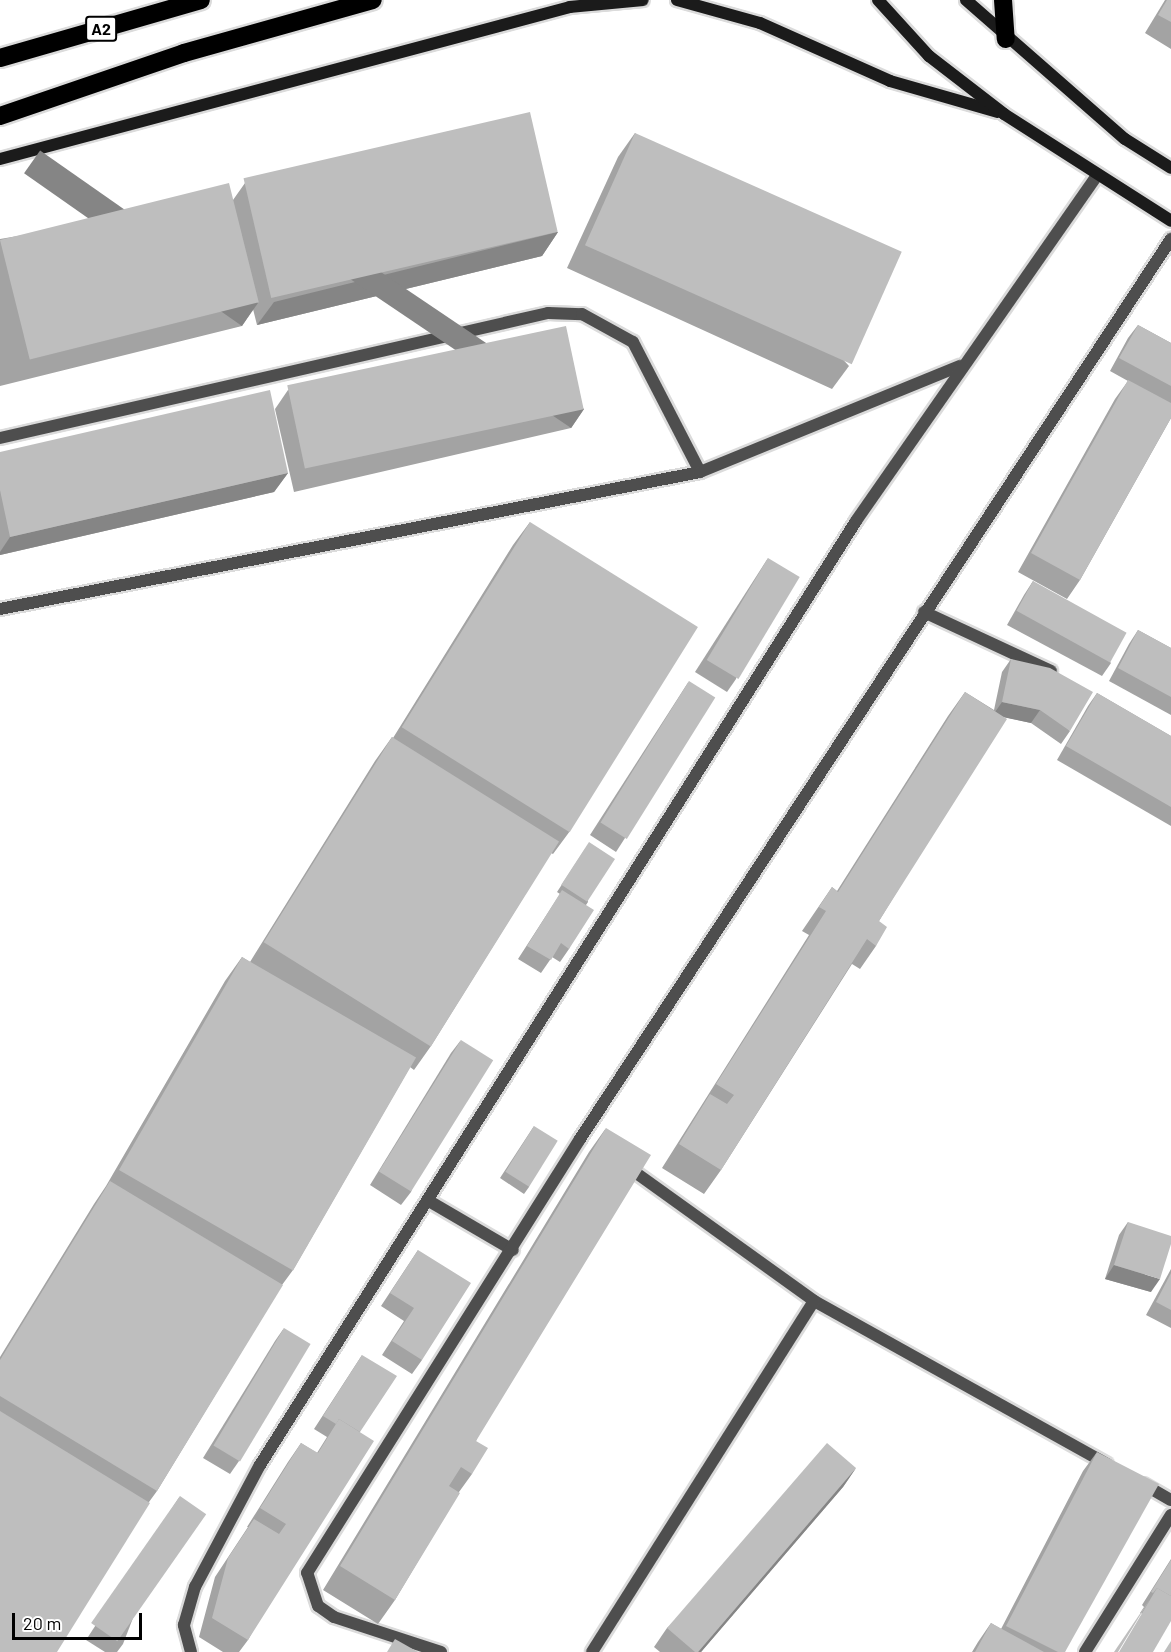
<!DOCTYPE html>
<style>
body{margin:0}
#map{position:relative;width:1171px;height:1652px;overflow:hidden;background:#fff;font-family:Barlow,sans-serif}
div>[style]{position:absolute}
.roads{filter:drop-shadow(2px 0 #dbdbdb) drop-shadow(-2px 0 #dbdbdb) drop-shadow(0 2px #dbdbdb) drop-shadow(0 -2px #dbdbdb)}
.lane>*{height:12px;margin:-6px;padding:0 6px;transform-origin:6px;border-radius:6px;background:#4e4e4e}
.street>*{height:12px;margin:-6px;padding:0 6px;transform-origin:6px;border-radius:6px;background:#4e4e4e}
.secondary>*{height:12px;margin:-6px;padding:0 6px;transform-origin:6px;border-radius:6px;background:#1b1b1b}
.highway>*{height:18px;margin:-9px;padding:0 9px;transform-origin:9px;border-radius:9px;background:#000}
.wall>*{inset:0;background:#a3a3a3}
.shaded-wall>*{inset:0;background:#858585;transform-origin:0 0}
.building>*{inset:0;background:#bebebe;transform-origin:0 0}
span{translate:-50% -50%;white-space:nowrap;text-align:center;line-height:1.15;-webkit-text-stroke:5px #fff;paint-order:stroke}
.shield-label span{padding:2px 4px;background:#fff;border:2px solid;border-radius:4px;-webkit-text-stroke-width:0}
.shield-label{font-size:16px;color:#000;font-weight:700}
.scale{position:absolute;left:12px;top:1613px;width:130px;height:27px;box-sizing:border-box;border:3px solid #000;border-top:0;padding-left:8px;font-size:18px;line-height:21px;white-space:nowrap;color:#000;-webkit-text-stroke:4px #fff;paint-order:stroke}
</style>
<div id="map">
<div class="roads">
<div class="lane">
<i style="left:0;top:438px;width:562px;rotate:-12.85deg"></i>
<i style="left:548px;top:313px;width:34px;rotate:2deg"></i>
<i style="left:582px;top:314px;width:58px;rotate:28.8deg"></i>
<i style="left:633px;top:342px;width:146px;rotate:62.7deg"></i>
<i style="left:0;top:609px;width:713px;rotate:-11.07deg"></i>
<i style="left:700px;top:472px;width:281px;rotate:-22.2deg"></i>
</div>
<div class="street">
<i style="left:924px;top:612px;width:140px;rotate:24.9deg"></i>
<i style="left:625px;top:1165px;width:233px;rotate:35.7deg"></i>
<i style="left:814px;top:1301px;width:335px;rotate:29.1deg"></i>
<i style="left:429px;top:1201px;width:97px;rotate:30.3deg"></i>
<i style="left:1143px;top:1484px;width:32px;rotate:30deg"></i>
<i style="left:191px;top:1652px;width:28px;rotate:-105deg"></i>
<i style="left:184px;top:1625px;width:40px;rotate:-74deg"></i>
<i style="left:195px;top:1587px;width:138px;rotate:-62deg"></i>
<i style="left:260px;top:1465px;width:1116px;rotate:-57.73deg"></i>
<i style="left:856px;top:521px;width:421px;rotate:-55.1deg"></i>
<i style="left:441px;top:1652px;width:113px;rotate:-161.9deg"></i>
<i style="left:334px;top:1617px;width:19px;rotate:-145deg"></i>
<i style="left:318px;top:1606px;width:35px;rotate:-108deg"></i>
<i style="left:307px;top:1573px;width:513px;rotate:-57.83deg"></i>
<i style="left:580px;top:1139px;width:1077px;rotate:-56.71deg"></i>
<i style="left:592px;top:1652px;width:415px;rotate:-57.7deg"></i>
<i style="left:1085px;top:1652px;width:162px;rotate:-57.9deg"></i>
</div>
<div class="secondary">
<i style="left:677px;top:0;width:86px;rotate:15.5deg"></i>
<i style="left:760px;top:23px;width:142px;rotate:24deg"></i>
<i style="left:890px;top:81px;width:112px;rotate:16deg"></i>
<i style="left:878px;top:0;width:76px;rotate:47.7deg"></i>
<i style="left:929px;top:56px;width:95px;rotate:37.7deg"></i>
<i style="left:1004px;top:114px;width:198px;rotate:32.6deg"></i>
<i style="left:966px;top:0;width:211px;rotate:41.2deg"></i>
<i style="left:1125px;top:139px;width:54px;rotate:32.2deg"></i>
<i style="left:0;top:159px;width:590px;rotate:-14.93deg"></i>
<i style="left:570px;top:7px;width:73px;rotate:-5.5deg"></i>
</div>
<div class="highway">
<i style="left:1003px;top:0;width:39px;rotate:86deg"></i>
<i style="left:0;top:58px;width:209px;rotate:-16.1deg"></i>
<i style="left:0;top:116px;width:194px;rotate:-18.9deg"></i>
<i style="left:184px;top:53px;width:196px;rotate:-15.7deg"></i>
</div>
</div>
<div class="wall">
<i style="clip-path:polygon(1165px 0,1171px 0,1171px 49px,1145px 33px)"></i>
<i style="clip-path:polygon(635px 133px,849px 366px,832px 389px,567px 268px,618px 157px)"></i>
<i style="clip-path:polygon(245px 183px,558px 232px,542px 256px,257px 325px,253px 309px,242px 326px,0 386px,0 239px,233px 200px)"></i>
<i style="clip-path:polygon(1138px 325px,1171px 343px,1171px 418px,1080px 580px,1067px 599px,1018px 572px,1115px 399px,1128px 381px,1110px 371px,1128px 338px)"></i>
<i style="clip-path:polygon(288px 390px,584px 409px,571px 428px,294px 492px,275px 409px)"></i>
<i style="clip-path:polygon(0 452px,288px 473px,274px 492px,0 555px)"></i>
<i style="clip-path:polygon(530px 522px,570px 831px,553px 854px,551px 853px,431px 1046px,414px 1070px,410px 1067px,293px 1270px,282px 1285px,157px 1491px,149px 1502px,0 1652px,0 1357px,94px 1204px,106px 1186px,225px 981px,242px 957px,250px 962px,375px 761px,392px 737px,393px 738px,513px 545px)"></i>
<i style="clip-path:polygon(768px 558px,736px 679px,727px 692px,695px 672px)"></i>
<i style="clip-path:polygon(1033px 581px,1111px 663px,1102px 676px,1007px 625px,1024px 595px)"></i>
<i style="clip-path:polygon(1138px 630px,1171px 648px,1171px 715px,1109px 681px,1129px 644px)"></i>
<i style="clip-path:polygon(1011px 659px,1070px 731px,1061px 744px,1031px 723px,1004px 717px,879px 921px,876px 946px,860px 969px,852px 964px,721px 1170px,704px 1194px,662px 1168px,809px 935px,802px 931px,832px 887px,837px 891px,948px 716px,965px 692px,994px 710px,1002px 672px)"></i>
<i style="clip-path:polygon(689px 681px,625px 838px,616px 852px,590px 835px)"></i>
<i style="clip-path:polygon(1097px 693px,1171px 736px,1171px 826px,1057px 760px,1088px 706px)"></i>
<i style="clip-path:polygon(585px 849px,588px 902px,586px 905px,569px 949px,560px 962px,552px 957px,541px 973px,518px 959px,560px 894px,557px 892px)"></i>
<i style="clip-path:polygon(461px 1040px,411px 1192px,401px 1205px,370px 1185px,451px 1053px)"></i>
<i style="clip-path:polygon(534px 1126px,529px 1187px,524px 1194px,500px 1178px)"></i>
<i style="clip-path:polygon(606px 1128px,476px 1441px,472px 1474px,459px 1492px,395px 1600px,378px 1624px,323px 1590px,589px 1152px)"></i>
<i style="clip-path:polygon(1128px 1222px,1151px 1292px,1105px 1279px,1119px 1235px)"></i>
<i style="clip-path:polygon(418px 1250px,422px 1360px,412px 1374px,382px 1355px,404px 1321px,381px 1306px)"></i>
<i style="clip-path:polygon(1171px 1269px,1171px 1328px,1146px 1315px)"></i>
<i style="clip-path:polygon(284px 1328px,239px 1461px,230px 1474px,203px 1458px,275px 1341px)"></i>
<i style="clip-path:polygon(362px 1355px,360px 1432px,248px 1640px,239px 1652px,223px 1652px,199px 1637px,215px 1577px,248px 1527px,247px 1527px,288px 1462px,301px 1443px,317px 1453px,327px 1437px,314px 1429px)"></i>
<i style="clip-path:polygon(1097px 1452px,1065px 1652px,972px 1652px,978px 1642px,991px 1623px,1001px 1629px,1083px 1471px)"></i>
<i style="clip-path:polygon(856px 1468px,843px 1487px,701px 1652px,660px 1652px,654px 1647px,667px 1628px)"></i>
<i style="clip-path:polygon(180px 1496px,123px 1644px,117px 1652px,105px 1652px,86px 1640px)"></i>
<i style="clip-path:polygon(1171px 1559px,1171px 1621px,1140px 1613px,1144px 1607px,1142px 1605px)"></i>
</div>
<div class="shaded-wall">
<i style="clip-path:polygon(558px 232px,542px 256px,257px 325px,274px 302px)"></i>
<i style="left:258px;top:303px;width:28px;height:266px;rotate:125deg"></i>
<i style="left:584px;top:409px;width:23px;height:284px;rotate:124deg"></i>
<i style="clip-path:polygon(288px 473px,274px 492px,0 555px,0 552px,10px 537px)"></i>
<i style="clip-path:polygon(1002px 702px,1040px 710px,1031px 723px,993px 715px)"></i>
<i style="clip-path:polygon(1114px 1265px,1160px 1279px,1151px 1292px,1105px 1279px)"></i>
<i style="clip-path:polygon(856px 1468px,843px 1487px,701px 1652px,698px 1652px)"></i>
</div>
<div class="building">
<i style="clip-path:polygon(1167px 0,1171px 0,1171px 22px,1158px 15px)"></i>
<i style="left:530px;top:112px;width:123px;height:294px;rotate:77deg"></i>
<i style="left:635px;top:133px;width:292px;height:123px;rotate:24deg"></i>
<i style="left:229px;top:183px;width:123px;height:236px;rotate:76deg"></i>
<i style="clip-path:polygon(1138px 325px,1171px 343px,1171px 386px,1119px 358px)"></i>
<i style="left:566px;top:326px;width:85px;height:285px;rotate:78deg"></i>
<i style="clip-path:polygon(1128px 380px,1171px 403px,1171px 418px,1080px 580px,1031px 553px)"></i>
<i style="clip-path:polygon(270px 390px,288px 473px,10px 537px,0 490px,0 452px)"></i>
<i style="left:530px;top:522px;width:198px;height:242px;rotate:32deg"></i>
<i style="left:768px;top:558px;width:37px;height:119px;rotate:31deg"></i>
<i style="left:1033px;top:581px;width:107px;height:34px;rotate:29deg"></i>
<i style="clip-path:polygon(1138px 630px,1171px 648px,1171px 697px,1118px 668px)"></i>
<i style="clip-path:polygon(1011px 659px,1050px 668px,1093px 692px,1070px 731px,1040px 710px,1002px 702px)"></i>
<i style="left:689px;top:681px;width:31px;height:167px;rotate:32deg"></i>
<i style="clip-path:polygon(965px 692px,1007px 719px,879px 921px,887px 927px,876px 946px,867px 939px,721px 1170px,679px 1144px,710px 1094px,727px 1104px,734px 1095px,716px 1084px,826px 911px,819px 907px,832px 887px,838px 892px)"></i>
<i style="clip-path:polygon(1097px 693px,1171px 736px,1171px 807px,1066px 746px)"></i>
<i style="left:392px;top:737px;width:197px;height:242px;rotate:32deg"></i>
<i style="left:589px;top:842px;width:31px;height:51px;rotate:33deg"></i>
<i style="clip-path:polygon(562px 890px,594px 910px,569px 949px,561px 943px,551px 960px,527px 946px)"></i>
<i style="left:242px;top:957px;width:201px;height:246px;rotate:30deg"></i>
<i style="left:461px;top:1040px;width:38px;height:155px;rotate:32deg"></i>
<i style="left:534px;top:1126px;width:28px;height:54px;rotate:32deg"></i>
<i style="clip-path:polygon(606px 1128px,651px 1155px,476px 1441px,488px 1448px,472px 1474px,461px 1467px,449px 1486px,460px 1493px,395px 1600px,340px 1566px)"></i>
<i style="clip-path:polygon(110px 1181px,283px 1285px,157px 1491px,0 1396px,0 1360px)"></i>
<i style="clip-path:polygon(1128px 1222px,1171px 1236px,1171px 1244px,1160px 1279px,1114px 1265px)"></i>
<i style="clip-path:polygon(418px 1250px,471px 1283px,422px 1360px,392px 1341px,414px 1308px,390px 1293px)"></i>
<i style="clip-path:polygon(1171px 1273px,1171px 1310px,1156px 1302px)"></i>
<i style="left:284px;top:1328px;width:31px;height:137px;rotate:31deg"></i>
<i style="clip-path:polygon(362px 1355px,397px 1376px,360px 1432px,339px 1419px,336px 1424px,323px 1416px)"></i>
<i style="clip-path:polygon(0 1411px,150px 1503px,57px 1652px,0 1652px)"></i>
<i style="clip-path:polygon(339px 1419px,374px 1441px,248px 1640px,212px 1618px,228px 1558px,254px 1519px,279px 1534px,286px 1524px,260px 1508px,301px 1443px,318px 1453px)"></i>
<i style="clip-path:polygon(827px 1443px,856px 1468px,698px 1652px,695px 1652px,667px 1628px)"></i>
<i style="clip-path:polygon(1097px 1452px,1159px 1484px,1065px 1652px,1058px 1652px,1006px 1626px)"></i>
<i style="left:180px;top:1496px;width:32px;height:155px;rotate:35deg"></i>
<i style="clip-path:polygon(1171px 1560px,1171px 1596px,1157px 1588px,1153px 1593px,1151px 1592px)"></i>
<i style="clip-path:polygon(1157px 1588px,1171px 1596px,1171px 1621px,1153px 1652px,1119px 1652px)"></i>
<i style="clip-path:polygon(1150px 1599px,1118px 1652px,1114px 1652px)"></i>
<i style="clip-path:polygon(991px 1623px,1044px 1652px,975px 1652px)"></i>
<i style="clip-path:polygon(395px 1639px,418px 1652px,387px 1652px)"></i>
<i style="clip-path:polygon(1171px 1641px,1171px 1652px,1164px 1652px)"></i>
</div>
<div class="shield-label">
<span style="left:101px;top:29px">A2</span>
</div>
<div class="scale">20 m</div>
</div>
